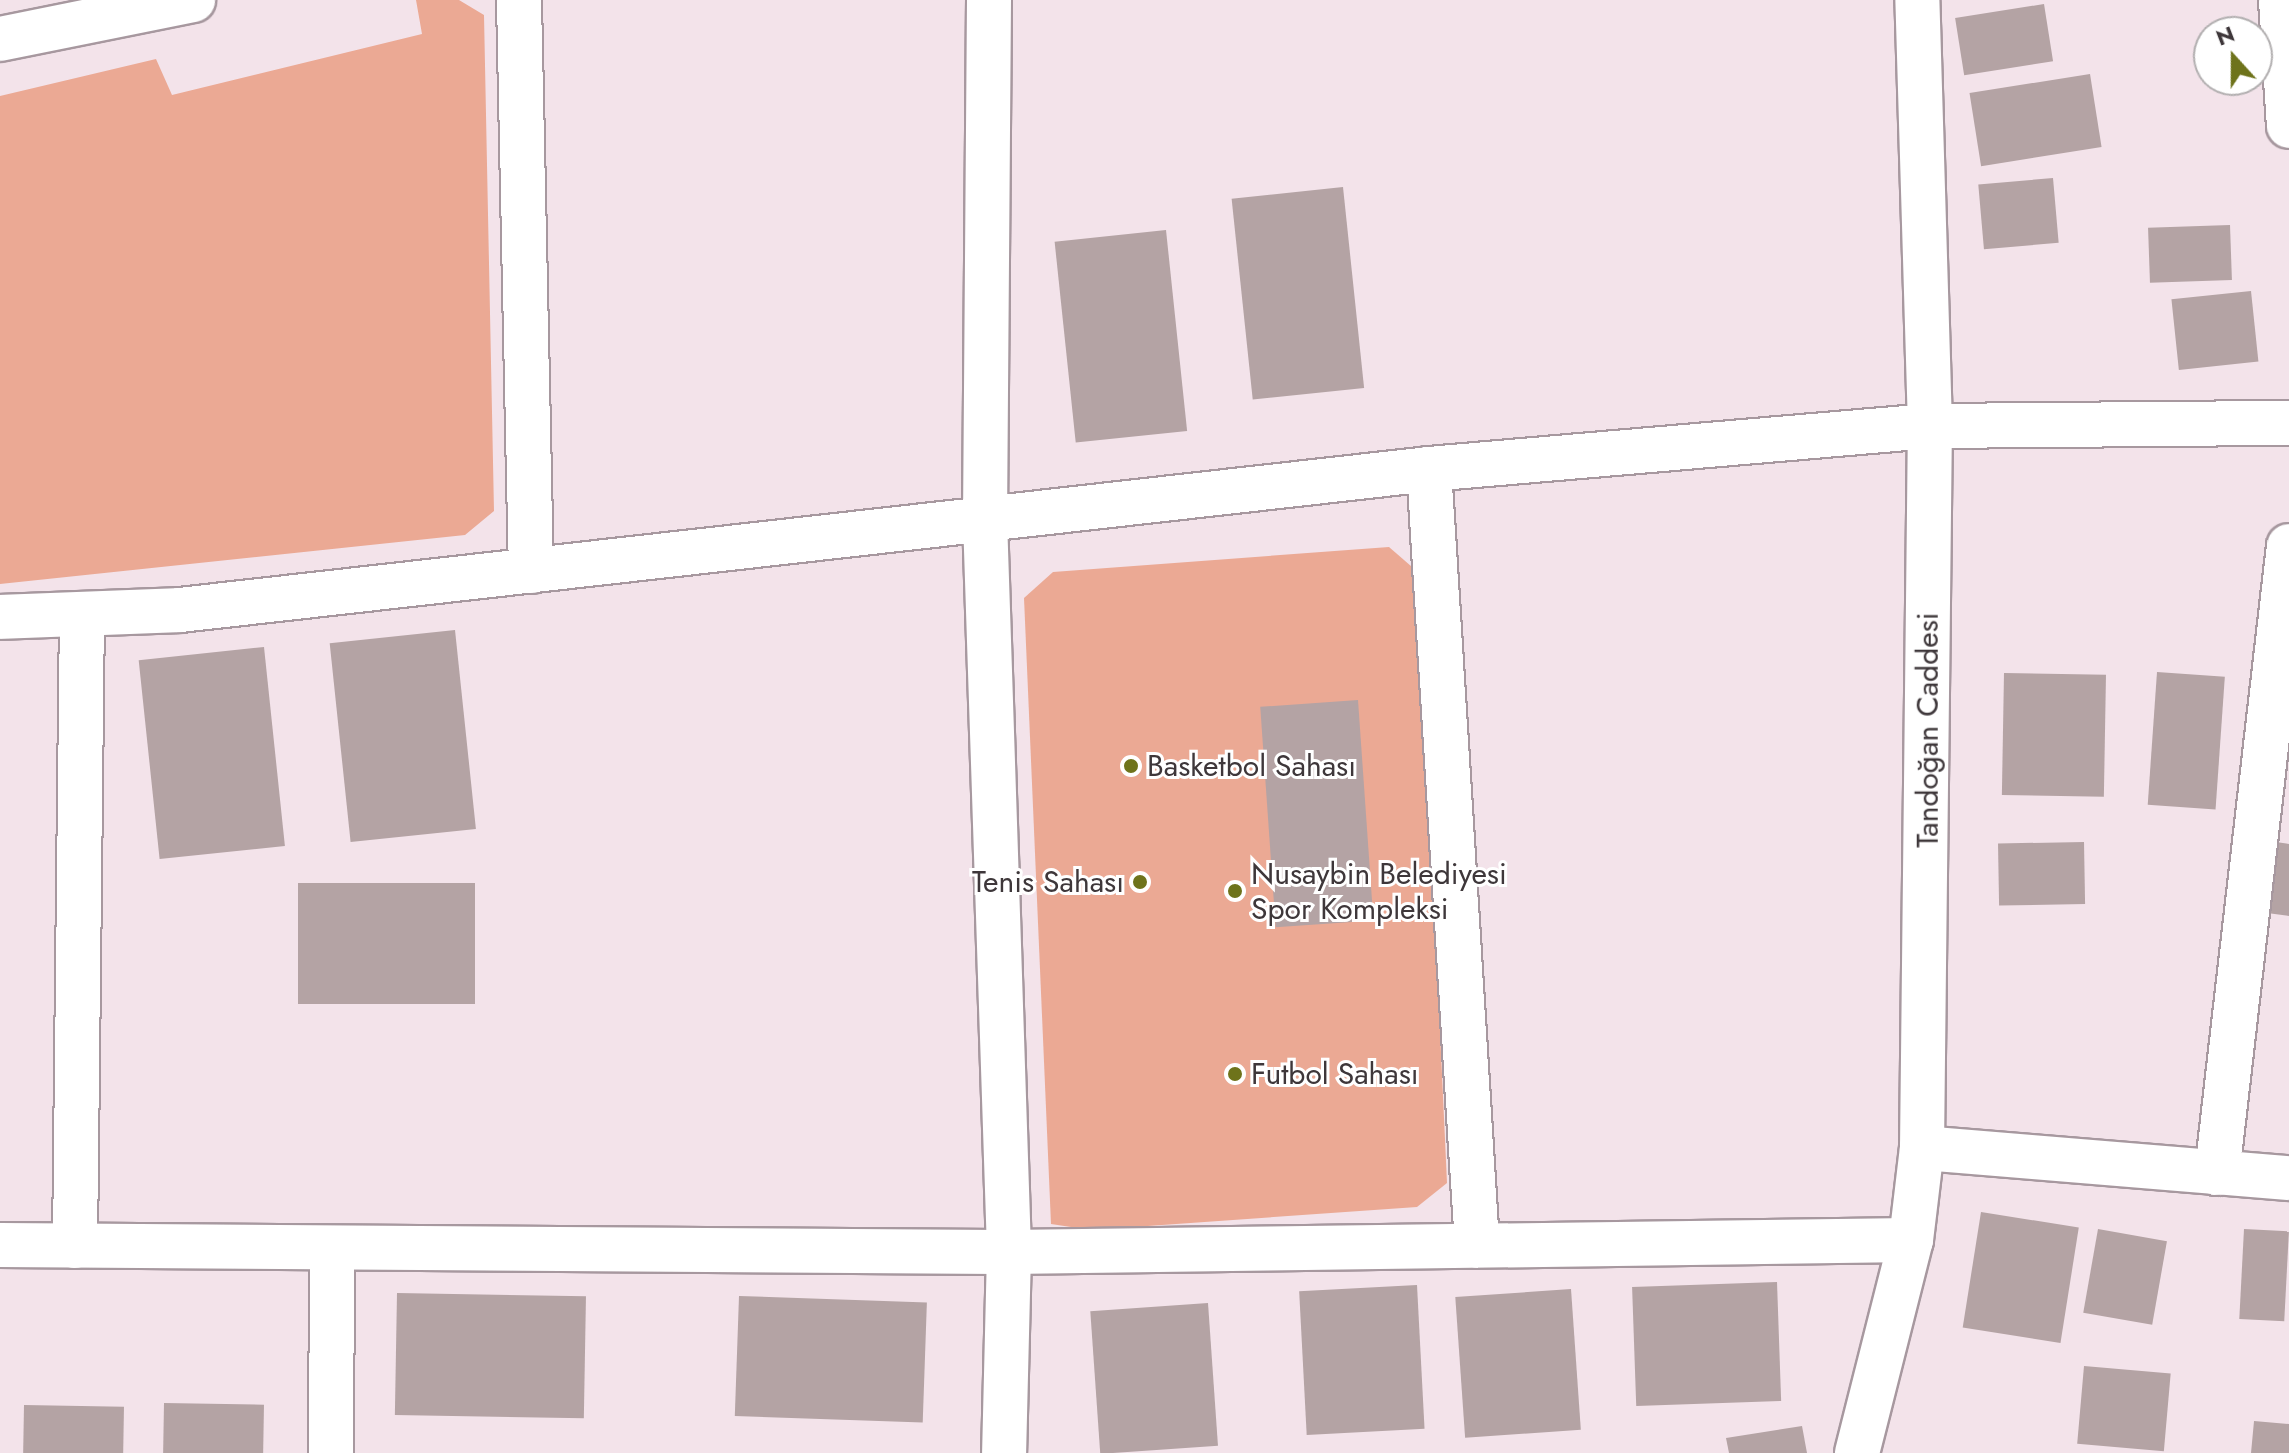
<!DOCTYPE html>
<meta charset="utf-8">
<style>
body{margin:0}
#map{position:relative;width:2289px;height:1453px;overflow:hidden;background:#f3e3ea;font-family:Jost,sans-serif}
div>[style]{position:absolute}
.green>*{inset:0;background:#eba994}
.building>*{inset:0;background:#b4a3a4;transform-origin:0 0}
.roads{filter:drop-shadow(2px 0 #a7989f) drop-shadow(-2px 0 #a7989f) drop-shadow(0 2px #a7989f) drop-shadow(0 -2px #a7989f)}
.street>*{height:44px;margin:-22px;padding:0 22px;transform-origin:22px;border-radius:22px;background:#fff}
.secondary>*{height:44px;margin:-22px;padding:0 22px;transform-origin:22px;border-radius:22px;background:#fff}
.dots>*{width:22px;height:22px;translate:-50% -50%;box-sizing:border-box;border:4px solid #fff;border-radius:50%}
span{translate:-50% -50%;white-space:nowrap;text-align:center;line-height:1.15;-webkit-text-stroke:6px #fff;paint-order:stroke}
.street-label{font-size:30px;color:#3e373a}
.poi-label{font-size:30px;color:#3e373a}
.left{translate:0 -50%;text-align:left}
.right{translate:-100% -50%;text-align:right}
.north{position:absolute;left:2193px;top:16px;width:80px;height:80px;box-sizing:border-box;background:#fff;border:2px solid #b2afb0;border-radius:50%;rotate:339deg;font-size:22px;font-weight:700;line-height:32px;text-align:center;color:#3e373a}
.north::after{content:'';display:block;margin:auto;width:28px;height:36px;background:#6e731b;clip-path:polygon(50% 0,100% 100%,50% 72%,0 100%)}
</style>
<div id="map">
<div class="green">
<i style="clip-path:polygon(416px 0,459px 0,484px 15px,494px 511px,465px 535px,0 584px,0 96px,156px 59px,172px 95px,422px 34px)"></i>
<i style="clip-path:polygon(1389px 547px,1419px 573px,1447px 1183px,1417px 1207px,1091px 1230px,1051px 1224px,1024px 598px,1053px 572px)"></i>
</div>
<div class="building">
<i style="left:2044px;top:4px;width:58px;height:90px;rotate:81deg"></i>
<i style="left:2090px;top:74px;width:74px;height:122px;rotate:81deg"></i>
<i style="left:2053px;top:178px;width:65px;height:75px;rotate:85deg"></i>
<i style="left:1343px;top:187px;width:202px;height:112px;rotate:84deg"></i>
<i style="left:2230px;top:225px;width:55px;height:82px;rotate:88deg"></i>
<i style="left:1166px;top:230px;width:202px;height:112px;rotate:84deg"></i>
<i style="left:2251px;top:291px;width:71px;height:80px;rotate:84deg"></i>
<i style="left:455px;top:630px;width:200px;height:126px;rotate:84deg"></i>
<i style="left:264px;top:647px;width:200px;height:126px;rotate:84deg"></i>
<i style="left:2157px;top:672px;width:68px;height:133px;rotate:4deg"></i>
<i style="left:2004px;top:673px;width:102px;height:122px;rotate:1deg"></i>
<i style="left:1358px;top:700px;width:221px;height:98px;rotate:86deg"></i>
<i style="left:2084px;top:842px;width:62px;height:86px;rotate:89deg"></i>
<i style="clip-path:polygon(2276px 842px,2289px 844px,2289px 916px,2267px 913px)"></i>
<i style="left:475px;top:883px;width:121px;height:177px;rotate:90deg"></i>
<i style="left:1981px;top:1212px;width:99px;height:117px;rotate:9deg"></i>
<i style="left:2098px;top:1229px;width:70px;height:85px;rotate:10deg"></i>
<i style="left:2244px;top:1229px;width:45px;height:90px;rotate:3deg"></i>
<i style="left:1777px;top:1282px;width:119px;height:145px;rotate:88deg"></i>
<i style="left:1417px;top:1285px;width:144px;height:118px;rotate:87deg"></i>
<i style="left:1571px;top:1289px;width:141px;height:116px;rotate:86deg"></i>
<i style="left:397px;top:1293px;width:189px;height:122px;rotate:1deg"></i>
<i style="left:739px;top:1296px;width:188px;height:120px;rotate:2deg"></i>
<i style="left:1208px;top:1303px;width:143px;height:118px;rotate:86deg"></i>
<i style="left:2084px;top:1366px;width:87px;height:78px;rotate:5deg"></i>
<i style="left:164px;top:1403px;width:100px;height:50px;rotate:1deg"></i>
<i style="left:24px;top:1405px;width:100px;height:48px;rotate:1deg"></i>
<i style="clip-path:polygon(2254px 1421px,2289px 1424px,2289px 1453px,2251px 1453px)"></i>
<i style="clip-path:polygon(1802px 1426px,1807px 1453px,1729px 1453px,1726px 1438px)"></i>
</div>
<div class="roads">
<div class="street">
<i style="left:519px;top:0;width:571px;rotate:88.8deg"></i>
<i style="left:989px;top:0;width:519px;rotate:90.44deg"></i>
<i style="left:985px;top:519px;width:733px;rotate:88.12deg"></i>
<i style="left:1009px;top:1252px;width:201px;rotate:91.4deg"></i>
<i style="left:2281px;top:0;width:126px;rotate:86.4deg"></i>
<i style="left:0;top:39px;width:197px;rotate:-11.4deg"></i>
<i style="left:1429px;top:469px;width:778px;rotate:86.46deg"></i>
<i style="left:0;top:617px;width:180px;rotate:-2.2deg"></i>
<i style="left:180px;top:610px;width:1257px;rotate:-6.44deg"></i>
<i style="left:1429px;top:469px;width:503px;rotate:-4.91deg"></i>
<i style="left:1930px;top:426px;width:359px;rotate:-0.5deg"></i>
<i style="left:1922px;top:1148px;width:368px;rotate:4.7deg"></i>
<i style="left:2217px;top:1173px;width:631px;rotate:-83.45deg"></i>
<i style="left:0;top:1245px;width:1009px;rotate:0.4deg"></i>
<i style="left:1009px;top:1252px;width:902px;rotate:-0.76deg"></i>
<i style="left:75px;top:1246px;width:632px;rotate:-89.37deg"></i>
<i style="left:331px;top:1453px;width:204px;rotate:-89.7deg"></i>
</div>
<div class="secondary">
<i style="left:1857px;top:1453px;width:220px;rotate:-75.8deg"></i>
<i style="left:1911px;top:1240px;width:93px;rotate:-83.2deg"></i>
<i style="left:1922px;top:1148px;width:722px;rotate:-89.37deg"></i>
<i style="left:1930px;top:426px;width:426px;rotate:-91.7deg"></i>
</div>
</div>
<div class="dots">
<i style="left:1131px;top:766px;background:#6e731b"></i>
<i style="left:1140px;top:882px;background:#6e731b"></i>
<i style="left:1235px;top:891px;background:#6e731b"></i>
<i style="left:1235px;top:1074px;background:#6e731b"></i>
</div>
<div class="street-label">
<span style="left:1928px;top:730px;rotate:-90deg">Tandoğan Caddesi</span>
</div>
<div class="poi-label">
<span class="left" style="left:1147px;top:766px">Basketbol Sahası</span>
<span class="left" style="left:1251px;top:891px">Nusaybin Belediyesi<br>Spor Kompleksi</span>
<span class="right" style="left:1124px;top:882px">Tenis Sahası</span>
<span class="left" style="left:1251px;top:1074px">Futbol Sahası</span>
</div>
<div class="north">N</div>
</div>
